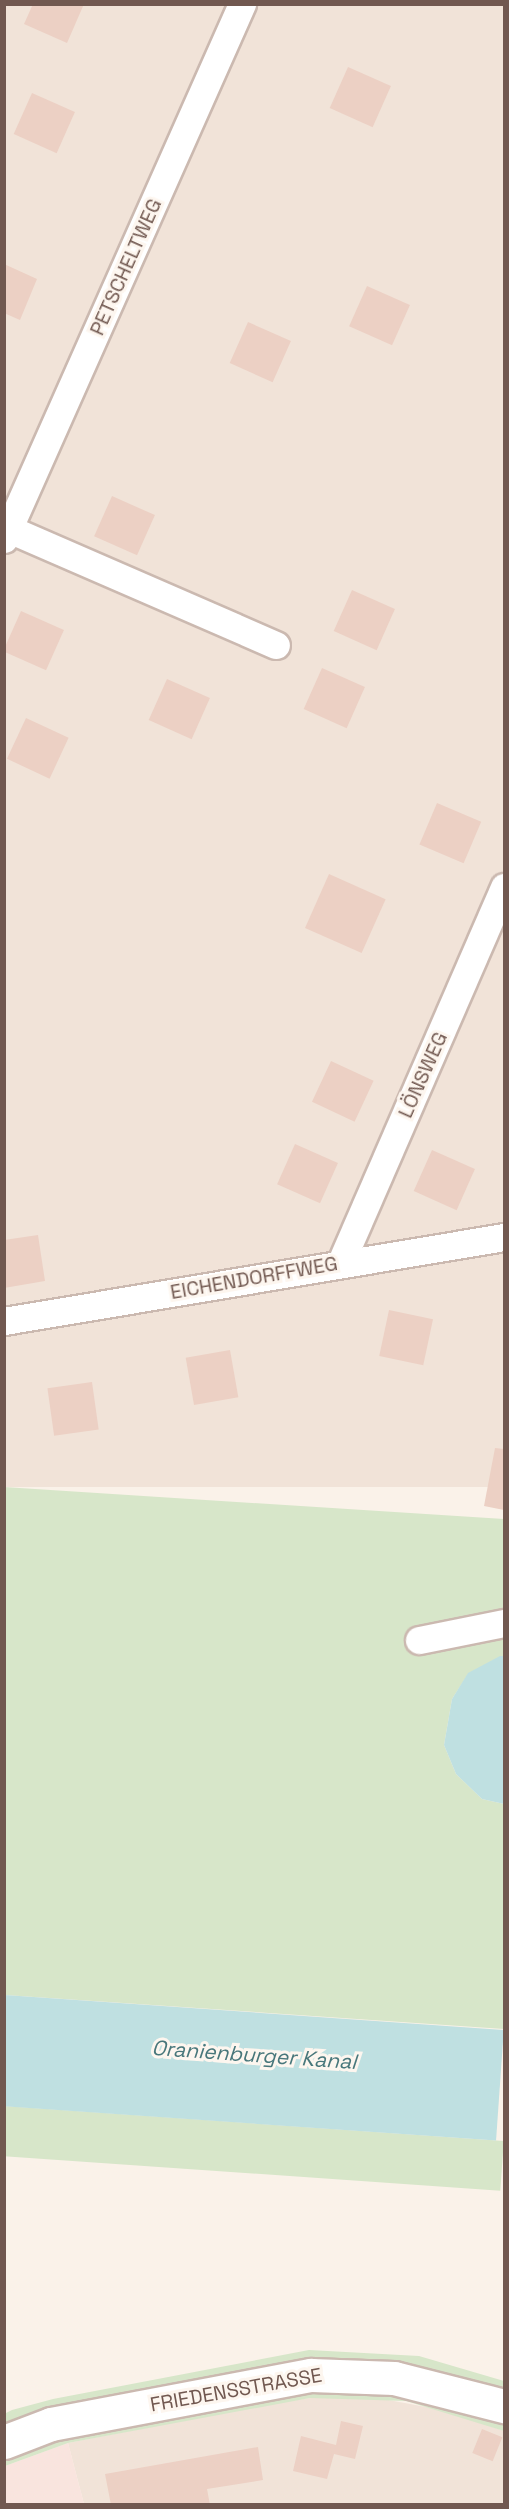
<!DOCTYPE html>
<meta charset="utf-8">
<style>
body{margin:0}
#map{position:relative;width:509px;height:2509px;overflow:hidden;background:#faf2e9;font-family:"Space Grotesk",sans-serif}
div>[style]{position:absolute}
.residential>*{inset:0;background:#f1e3d8;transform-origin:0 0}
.commercial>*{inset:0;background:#f9e4de}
.green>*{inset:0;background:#d7e6c9;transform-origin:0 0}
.water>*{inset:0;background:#bfe0e1;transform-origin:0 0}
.building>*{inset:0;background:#ecd0c4;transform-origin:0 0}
.roads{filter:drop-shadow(2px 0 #cbb9b0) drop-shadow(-2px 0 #cbb9b0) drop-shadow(0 2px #cbb9b0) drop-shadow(0 -2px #cbb9b0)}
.minor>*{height:27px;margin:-13.5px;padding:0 13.5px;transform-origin:13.5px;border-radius:13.5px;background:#fff}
.tertiary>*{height:33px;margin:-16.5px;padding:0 16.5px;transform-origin:16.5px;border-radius:16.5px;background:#fff}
span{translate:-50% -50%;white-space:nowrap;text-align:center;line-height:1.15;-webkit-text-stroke:6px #fdf6ef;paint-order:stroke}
.street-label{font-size:20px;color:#715850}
.water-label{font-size:21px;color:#48777b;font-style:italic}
.frame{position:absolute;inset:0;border:6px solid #715850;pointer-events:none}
</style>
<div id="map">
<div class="residential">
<i style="left:4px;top:5px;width:500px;height:1482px"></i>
<i style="clip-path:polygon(372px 2397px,448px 2411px,504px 2431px,504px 2504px,84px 2504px,68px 2443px,264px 2405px,310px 2398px)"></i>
</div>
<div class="commercial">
<i style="clip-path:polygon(68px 2443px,84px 2504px,5px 2504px,5px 2466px)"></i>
</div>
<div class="green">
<i style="clip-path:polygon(4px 1487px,504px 1519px,504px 1656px,468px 1674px,452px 1699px,444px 1745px,456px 1774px,482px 1799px,504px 1804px,504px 2029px,5px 1995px)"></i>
<i style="left:4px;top:2106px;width:501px;height:50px;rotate:4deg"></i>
<i style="clip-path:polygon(309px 2350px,419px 2356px,504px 2381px,504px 2431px,406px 2401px,310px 2398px,68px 2443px,5px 2466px,4px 2414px,12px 2410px,53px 2399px)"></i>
</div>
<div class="water">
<i style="clip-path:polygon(500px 1656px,504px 1656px,504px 1804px,482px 1799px,456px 1774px,444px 1745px,452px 1699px,468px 1673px)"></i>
<i style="left:5px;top:1995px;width:500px;height:111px;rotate:4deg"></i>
</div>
<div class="building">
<i style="clip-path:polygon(33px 4px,84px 4px,67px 43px,24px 24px)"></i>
<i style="left:348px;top:67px;width:47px;height:45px;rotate:24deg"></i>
<i style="left:32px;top:93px;width:47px;height:45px;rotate:24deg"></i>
<i style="clip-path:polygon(4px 264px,37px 279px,20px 320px,4px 313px)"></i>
<i style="left:367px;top:286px;width:47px;height:44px;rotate:24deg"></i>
<i style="left:248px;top:322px;width:47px;height:45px;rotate:24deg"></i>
<i style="left:112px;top:496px;width:47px;height:44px;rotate:24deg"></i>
<i style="left:352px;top:590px;width:47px;height:45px;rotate:24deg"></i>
<i style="left:21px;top:611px;width:47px;height:44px;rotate:24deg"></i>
<i style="left:322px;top:668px;width:47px;height:45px;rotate:24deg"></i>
<i style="left:167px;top:679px;width:47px;height:45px;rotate:24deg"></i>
<i style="left:26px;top:718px;width:47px;height:45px;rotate:25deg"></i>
<i style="left:437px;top:803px;width:48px;height:45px;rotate:23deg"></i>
<i style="left:329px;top:874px;width:62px;height:59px;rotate:24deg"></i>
<i style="left:331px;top:1061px;width:47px;height:45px;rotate:25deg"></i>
<i style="left:295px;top:1144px;width:47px;height:44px;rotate:24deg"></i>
<i style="left:432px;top:1150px;width:47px;height:45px;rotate:24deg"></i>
<i style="clip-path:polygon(38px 1235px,45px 1281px,4px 1288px,4px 1240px)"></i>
<i style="left:389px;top:1310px;width:45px;height:47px;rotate:12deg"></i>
<i style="left:230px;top:1350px;width:48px;height:45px;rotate:80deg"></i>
<i style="left:92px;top:1382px;width:48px;height:45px;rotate:82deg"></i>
<i style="clip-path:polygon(495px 1448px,504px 1449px,504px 1510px,484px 1506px)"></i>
<i style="clip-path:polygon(341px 2421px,363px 2426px,355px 2459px,334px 2454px,327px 2479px,293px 2471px,301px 2436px,336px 2445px)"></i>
<i style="left:482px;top:2429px;width:22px;height:26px;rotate:22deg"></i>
<i style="clip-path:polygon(258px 2447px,263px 2480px,207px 2489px,210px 2505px,111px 2505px,105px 2474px)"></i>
</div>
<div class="roads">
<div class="minor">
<i style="left:9px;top:529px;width:291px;rotate:23.5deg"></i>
<i style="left:4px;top:539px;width:586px;rotate:-66.02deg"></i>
<i style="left:341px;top:1262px;width:409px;rotate:-66.5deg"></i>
<i style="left:4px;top:1321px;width:507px;rotate:-9.54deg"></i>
<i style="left:419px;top:1640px;width:87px;rotate:-11.3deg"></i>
</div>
<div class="tertiary">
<i style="left:4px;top:2442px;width:50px;rotate:-21deg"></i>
<i style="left:51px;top:2424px;width:265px;rotate:-10.7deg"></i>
<i style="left:311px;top:2375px;width:83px;rotate:2.1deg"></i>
<i style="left:394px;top:2378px;width:114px;rotate:14.3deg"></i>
</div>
</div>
<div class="street-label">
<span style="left:126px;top:267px;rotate:-66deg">PETSCHELTWEG</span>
<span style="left:423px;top:1075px;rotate:-66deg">LÖNSWEG</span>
<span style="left:254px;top:1278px;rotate:-10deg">EICHENDORFFWEG</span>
<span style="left:236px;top:2390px;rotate:-10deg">FRIEDENSSTRASSE</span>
</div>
<div class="water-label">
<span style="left:254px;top:2055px;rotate:4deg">Oranienburger Kanal</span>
</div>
<div class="frame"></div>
</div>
